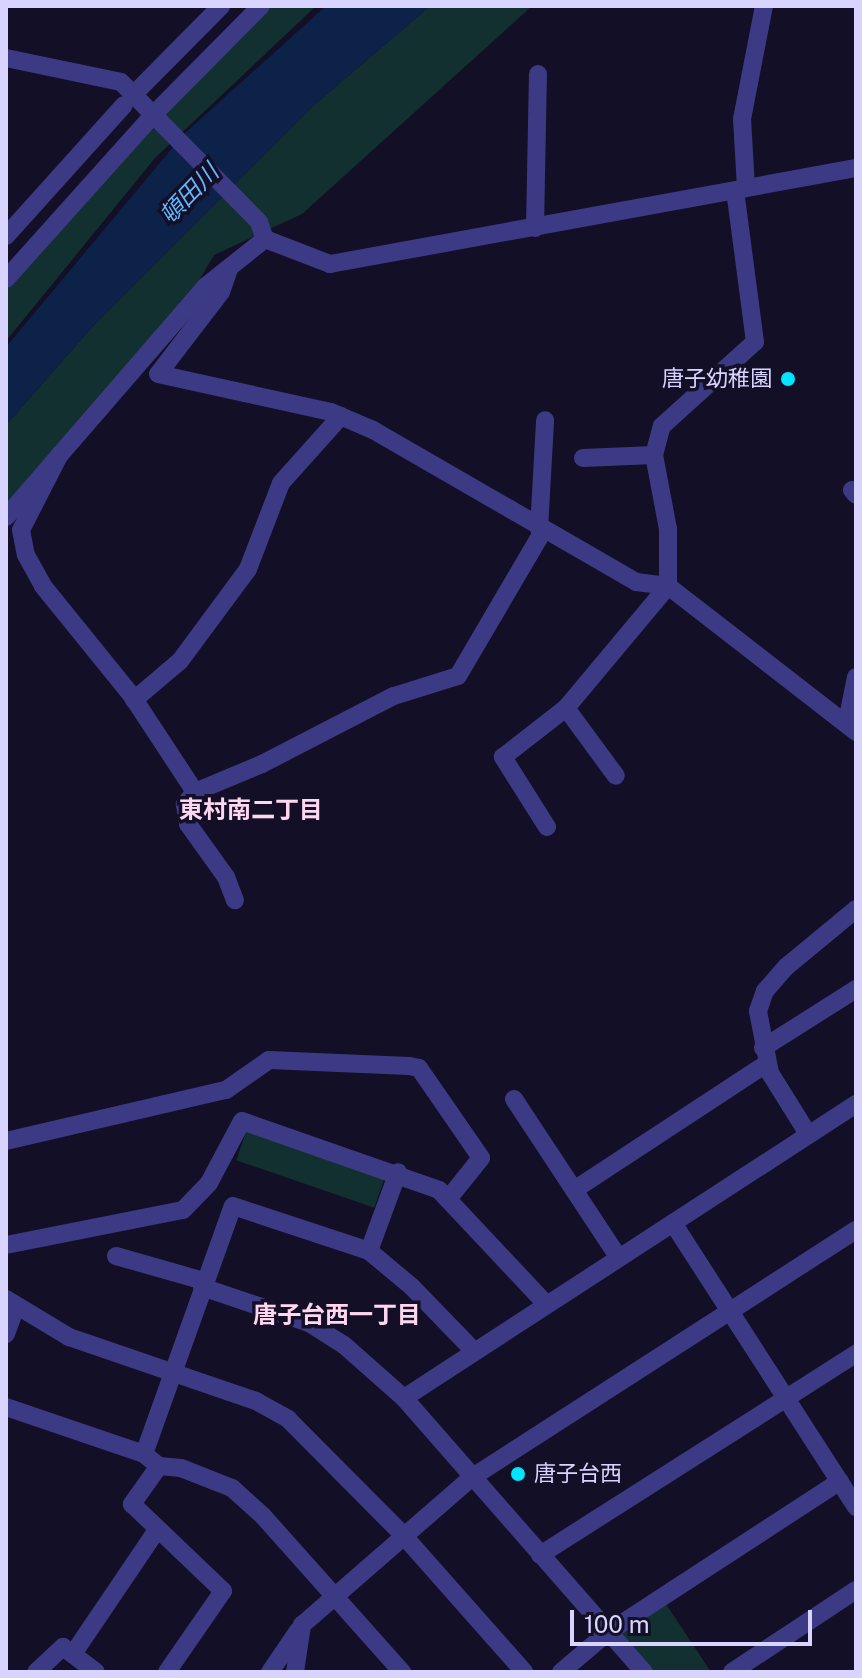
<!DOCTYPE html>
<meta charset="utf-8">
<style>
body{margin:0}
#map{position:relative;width:862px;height:1678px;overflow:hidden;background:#130f26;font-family:"Public Sans","Noto Sans JP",sans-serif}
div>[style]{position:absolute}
.green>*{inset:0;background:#12302f;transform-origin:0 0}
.water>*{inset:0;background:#0c2248}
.minor>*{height:18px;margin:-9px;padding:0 9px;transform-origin:9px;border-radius:9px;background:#3d3a85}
.dots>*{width:22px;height:22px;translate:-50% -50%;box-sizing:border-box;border:4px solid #130f26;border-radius:50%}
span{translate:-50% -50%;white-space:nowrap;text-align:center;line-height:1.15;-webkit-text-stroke:7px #130f26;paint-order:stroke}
.poi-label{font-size:22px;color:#d9d4ff}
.right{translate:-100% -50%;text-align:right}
.left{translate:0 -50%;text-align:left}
.water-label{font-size:24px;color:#62b6ff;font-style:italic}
.neighbourhood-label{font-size:24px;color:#ffd6f0;font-weight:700}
.frame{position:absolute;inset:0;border:8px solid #d9d4ff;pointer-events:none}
.scale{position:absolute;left:570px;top:1610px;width:242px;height:36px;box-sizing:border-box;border:4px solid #d9d4ff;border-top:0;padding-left:10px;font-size:24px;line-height:28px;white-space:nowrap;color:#d9d4ff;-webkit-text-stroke:6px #130f26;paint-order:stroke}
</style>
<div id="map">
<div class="green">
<i style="clip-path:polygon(272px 6px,316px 6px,155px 158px,6px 341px,6px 290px,201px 75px)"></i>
<i style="clip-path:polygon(430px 6px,532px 6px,302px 214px,214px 255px,193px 291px,6px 504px,6px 425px,94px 325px,313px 106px)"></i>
<i style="left:247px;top:1129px;width:146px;height:33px;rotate:19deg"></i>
<i style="clip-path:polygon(664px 1601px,711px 1672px,650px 1672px,614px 1634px)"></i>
</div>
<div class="water">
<i style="clip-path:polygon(326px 6px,430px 6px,313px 106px,94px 325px,6px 425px,6px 347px,184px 134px)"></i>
</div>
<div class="minor">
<i style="left:6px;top:58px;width:117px;rotate:11.8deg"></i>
<i style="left:121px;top:82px;width:197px;rotate:45.4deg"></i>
<i style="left:259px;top:222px;width:18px;rotate:71deg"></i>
<i style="left:265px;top:239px;width:70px;rotate:21deg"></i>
<i style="left:330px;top:264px;width:535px;rotate:-10.34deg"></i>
<i style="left:139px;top:89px;width:117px;rotate:-45.3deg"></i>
<i style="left:746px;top:188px;width:69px;rotate:-93.3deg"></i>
<i style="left:742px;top:119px;width:115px;rotate:-79deg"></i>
<i style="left:535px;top:228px;width:154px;rotate:-88.9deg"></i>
<i style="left:6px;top:236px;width:176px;rotate:-48deg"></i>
<i style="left:229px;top:269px;width:24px;rotate:109deg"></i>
<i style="left:221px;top:292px;width:103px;rotate:127.5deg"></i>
<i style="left:158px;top:374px;width:177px;rotate:12.4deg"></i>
<i style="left:331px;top:412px;width:46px;rotate:23.2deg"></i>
<i style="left:373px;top:430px;width:304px;rotate:30deg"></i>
<i style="left:636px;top:582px;width:32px;rotate:7deg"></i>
<i style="left:668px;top:586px;width:238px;rotate:37.8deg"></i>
<i style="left:6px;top:279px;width:222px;rotate:-48.1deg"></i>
<i style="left:154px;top:114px;width:152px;rotate:-45.3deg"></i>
<i style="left:60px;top:454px;width:85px;rotate:117.2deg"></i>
<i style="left:21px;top:530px;width:25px;rotate:79deg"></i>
<i style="left:26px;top:555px;width:35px;rotate:61deg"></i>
<i style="left:43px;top:586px;width:141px;rotate:51deg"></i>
<i style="left:132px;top:696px;width:115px;rotate:56.7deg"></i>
<i style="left:195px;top:792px;width:73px;rotate:-22.7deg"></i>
<i style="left:262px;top:764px;width:148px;rotate:-27.3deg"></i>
<i style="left:394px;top:696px;width:67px;rotate:-17.4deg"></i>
<i style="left:458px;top:676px;width:168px;rotate:-59.6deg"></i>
<i style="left:583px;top:458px;width:71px;rotate:-2.4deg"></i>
<i style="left:852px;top:490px;width:6px;rotate:51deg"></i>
<i style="left:6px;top:517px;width:306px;rotate:-49.1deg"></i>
<i style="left:206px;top:286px;width:75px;rotate:-38.5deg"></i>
<i style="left:539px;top:529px;width:109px;rotate:-86.8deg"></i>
<i style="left:134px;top:700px;width:60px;rotate:-40.3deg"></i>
<i style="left:180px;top:661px;width:114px;rotate:-53.5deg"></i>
<i style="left:248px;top:569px;width:92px;rotate:-69deg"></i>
<i style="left:281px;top:483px;width:90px;rotate:-48.2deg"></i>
<i style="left:566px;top:708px;width:84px;rotate:53.7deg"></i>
<i style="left:847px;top:722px;width:46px;rotate:-78.7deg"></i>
<i style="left:195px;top:792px;width:16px;rotate:130deg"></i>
<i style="left:185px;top:804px;width:20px;rotate:81deg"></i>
<i style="left:188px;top:824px;width:65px;rotate:54.4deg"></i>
<i style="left:226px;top:877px;width:25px;rotate:69deg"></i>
<i style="left:547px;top:827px;width:83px;rotate:-122.2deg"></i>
<i style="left:503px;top:757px;width:80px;rotate:-37.9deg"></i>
<i style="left:566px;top:708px;width:159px;rotate:-50.1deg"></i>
<i style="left:668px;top:586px;width:57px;rotate:-90deg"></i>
<i style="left:668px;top:529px;width:75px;rotate:-100.7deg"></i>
<i style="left:654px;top:455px;width:30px;rotate:-75deg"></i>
<i style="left:662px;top:426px;width:125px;rotate:-42.1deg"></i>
<i style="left:755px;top:342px;width:153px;rotate:-97.5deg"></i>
<i style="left:763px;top:1048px;width:110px;rotate:-32.4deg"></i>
<i style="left:514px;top:1099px;width:189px;rotate:56.6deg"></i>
<i style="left:808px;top:1134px;width:72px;rotate:-121.9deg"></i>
<i style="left:770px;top:1073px;width:63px;rotate:-101deg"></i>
<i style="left:758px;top:1011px;width:21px;rotate:-71deg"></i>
<i style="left:765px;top:991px;width:32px;rotate:-49deg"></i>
<i style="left:786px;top:967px;width:91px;rotate:-39.6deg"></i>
<i style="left:6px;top:1141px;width:226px;rotate:-13.1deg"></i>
<i style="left:226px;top:1090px;width:52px;rotate:-34.9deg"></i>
<i style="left:269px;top:1060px;width:140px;rotate:2.5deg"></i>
<i style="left:409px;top:1066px;width:10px;rotate:11deg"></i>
<i style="left:419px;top:1068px;width:109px;rotate:55.4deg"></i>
<i style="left:481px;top:1158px;width:53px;rotate:128.8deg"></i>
<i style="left:574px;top:1190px;width:231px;rotate:-33.3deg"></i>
<i style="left:673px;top:1223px;width:338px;rotate:57.2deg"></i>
<i style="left:6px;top:1245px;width:180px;rotate:-11.2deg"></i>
<i style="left:183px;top:1210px;width:37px;rotate:-46deg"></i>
<i style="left:209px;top:1183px;width:70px;rotate:-62deg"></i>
<i style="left:242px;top:1121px;width:209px;rotate:19.3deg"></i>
<i style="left:439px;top:1190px;width:155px;rotate:46.8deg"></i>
<i style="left:369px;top:1251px;width:84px;rotate:-69.8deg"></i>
<i style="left:116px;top:1256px;width:91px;rotate:15.9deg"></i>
<i style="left:202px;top:1287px;width:113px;rotate:18.6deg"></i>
<i style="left:309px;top:1323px;width:41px;rotate:32.2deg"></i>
<i style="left:344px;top:1345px;width:80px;rotate:41.5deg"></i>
<i style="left:404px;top:1398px;width:364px;rotate:48.8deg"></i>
<i style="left:6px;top:1299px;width:74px;rotate:31.1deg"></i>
<i style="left:69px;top:1337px;width:198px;rotate:18.9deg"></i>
<i style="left:256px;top:1401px;width:37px;rotate:29deg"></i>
<i style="left:288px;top:1419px;width:163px;rotate:45.2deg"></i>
<i style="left:403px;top:1535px;width:183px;rotate:48.5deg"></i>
<i style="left:6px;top:1334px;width:27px;rotate:-70deg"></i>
<i style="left:404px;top:1398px;width:539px;rotate:-33.04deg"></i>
<i style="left:6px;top:1407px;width:146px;rotate:18.8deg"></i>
<i style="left:144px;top:1454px;width:19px;rotate:39deg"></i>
<i style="left:159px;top:1466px;width:22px;rotate:5deg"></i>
<i style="left:181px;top:1468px;width:55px;rotate:21.4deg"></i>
<i style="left:232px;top:1488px;width:42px;rotate:42.1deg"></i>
<i style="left:263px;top:1516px;width:209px;rotate:48.3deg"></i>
<i style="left:144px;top:1454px;width:263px;rotate:-70.3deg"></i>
<i style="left:233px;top:1206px;width:143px;rotate:18.3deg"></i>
<i style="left:369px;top:1251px;width:56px;rotate:39.9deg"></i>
<i style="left:412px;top:1287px;width:88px;rotate:45.9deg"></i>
<i style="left:159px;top:1466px;width:47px;rotate:125.4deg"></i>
<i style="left:132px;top:1504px;width:126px;rotate:43.7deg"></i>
<i style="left:223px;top:1591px;width:98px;rotate:124.7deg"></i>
<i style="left:540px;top:1555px;width:375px;rotate:-32.5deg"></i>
<i style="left:73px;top:1654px;width:150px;rotate:-55.9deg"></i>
<i style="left:36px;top:1672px;width:37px;rotate:-43deg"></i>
<i style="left:63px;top:1647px;width:41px;rotate:37.1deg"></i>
<i style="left:270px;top:1672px;width:50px;rotate:-55.7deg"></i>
<i style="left:295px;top:1672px;width:48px;rotate:-81.5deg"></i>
<i style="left:302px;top:1625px;width:224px;rotate:-41deg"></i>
<i style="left:471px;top:1478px;width:458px;rotate:-32.8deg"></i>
<i style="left:561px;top:1672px;width:60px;rotate:-40.3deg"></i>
<i style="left:607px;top:1633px;width:278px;rotate:-33.1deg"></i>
<i style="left:732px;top:1672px;width:149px;rotate:-33.5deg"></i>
</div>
<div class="dots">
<i style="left:788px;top:379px;background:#00e5ff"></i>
<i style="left:518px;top:1474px;background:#00e5ff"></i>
</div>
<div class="poi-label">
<span class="right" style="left:772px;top:379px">唐子幼稚園</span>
<span class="left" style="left:534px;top:1474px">唐子台西</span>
</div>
<div class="water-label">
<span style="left:189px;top:194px;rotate:-46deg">頓田川</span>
</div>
<div class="neighbourhood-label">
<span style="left:251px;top:810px">東村南二丁目</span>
<span style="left:337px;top:1315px">唐子台西一丁目</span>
</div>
<div class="frame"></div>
<div class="scale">100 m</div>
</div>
